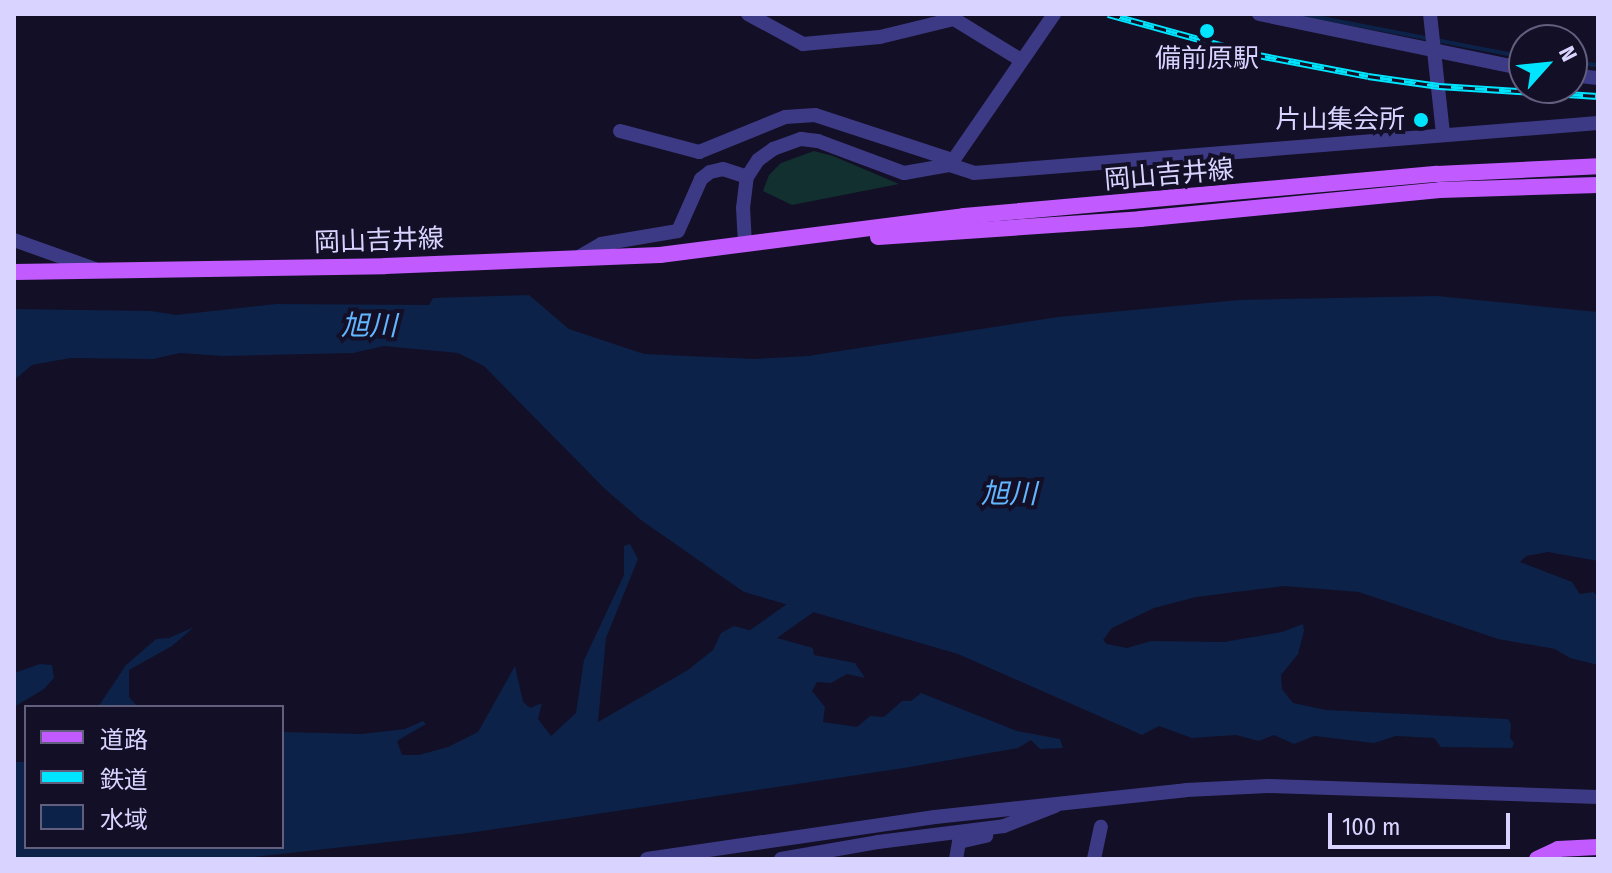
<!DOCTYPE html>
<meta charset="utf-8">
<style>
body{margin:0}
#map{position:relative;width:1612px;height:873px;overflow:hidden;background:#130f26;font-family:"Fira Sans Condensed","Noto Sans JP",sans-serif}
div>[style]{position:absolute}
.green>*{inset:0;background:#12302f}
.water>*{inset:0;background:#0c2248}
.stream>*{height:4px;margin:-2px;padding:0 2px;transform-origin:2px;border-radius:2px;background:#0c2248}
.river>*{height:22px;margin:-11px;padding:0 11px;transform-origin:11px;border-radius:11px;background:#0c2248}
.minor>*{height:14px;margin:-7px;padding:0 7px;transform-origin:7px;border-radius:7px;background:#3d3a85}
.major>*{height:16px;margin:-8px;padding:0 8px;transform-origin:8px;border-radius:8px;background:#c25bff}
.rail>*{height:7px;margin-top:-3.5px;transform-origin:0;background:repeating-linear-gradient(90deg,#130f26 0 12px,#00e5ff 0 24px);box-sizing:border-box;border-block:2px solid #00e5ff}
.dots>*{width:22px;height:22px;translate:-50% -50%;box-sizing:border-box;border:4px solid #130f26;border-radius:50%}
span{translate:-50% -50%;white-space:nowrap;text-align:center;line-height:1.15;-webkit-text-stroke:8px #130f26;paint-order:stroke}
.poi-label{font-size:26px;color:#d9d4ff}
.right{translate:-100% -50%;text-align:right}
.street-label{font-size:26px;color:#d9d4ff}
.water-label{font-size:28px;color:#62b6ff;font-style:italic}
.frame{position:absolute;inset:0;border:16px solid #d9d4ff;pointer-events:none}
.legend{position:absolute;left:24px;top:705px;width:260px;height:144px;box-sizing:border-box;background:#130f26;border:2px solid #625e7d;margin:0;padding:10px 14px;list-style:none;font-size:24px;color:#d9d4ff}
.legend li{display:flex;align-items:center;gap:16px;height:40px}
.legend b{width:40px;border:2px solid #625e7d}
.north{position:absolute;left:1508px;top:24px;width:80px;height:80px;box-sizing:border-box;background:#130f26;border:2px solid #625e7d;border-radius:50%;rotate:63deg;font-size:22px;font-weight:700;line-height:32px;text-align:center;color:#d9d4ff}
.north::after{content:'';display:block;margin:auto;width:28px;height:36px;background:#00e5ff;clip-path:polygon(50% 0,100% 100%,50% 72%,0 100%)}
.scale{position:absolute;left:1328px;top:813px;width:182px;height:36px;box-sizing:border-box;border:4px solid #d9d4ff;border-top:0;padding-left:10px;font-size:24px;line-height:28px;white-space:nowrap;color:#d9d4ff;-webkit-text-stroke:6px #130f26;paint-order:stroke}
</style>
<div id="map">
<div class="green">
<i style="clip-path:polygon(814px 151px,833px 156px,899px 184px,792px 205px,763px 191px,769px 175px,781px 163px)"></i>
</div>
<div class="water">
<i style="clip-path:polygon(529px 295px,569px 329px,644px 354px,755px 359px,808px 356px,1058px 317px,1239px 300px,1437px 296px,1598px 312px,1598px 561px,1548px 552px,1526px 556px,1520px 562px,1572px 582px,1580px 594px,1593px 592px,1598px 596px,1598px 665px,1570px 658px,1555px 649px,1498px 639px,1359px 592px,1284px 586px,1196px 597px,1154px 608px,1112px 628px,1103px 640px,1107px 644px,1127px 648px,1151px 641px,1224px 642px,1282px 632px,1303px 624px,1304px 631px,1298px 654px,1281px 675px,1282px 689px,1293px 703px,1326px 710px,1508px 719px,1511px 724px,1510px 738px,1514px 743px,1512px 748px,1441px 747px,1434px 738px,1396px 736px,1374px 743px,1314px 736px,1294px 744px,1274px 735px,1259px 741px,1236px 735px,1192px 738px,1159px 726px,1142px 735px,958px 654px,744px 592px,641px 520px,605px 489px,484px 366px,458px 353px,384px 346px,353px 353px,223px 356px,180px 353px,153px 359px,70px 358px,32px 365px,14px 380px,14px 309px,151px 311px,176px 315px,276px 304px,429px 305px,433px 298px)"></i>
<i style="clip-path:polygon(630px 544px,638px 559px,606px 638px,598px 722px,688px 670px,713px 650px,721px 633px,734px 626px,813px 648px,814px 655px,855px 663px,865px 678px,847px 674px,831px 683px,817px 682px,812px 691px,825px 707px,823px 722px,857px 727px,870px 716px,884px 717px,902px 701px,911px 701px,921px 693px,1017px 731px,1060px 739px,1063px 748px,1040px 749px,1031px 740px,1018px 748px,904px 768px,469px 833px,235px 859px,14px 859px,14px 762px,26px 762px,26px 847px,282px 847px,282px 732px,362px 734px,405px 729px,423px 721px,426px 724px,397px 741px,402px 755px,419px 755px,448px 747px,478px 732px,515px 666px,523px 702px,530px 708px,542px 703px,538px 719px,551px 736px,576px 713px,584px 660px,624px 575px,624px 546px)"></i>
<i style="clip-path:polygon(194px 627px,172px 646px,129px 670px,129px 697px,138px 707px,93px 707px,100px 704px,126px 665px,156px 639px,169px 638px)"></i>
<i style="clip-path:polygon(40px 664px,52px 665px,54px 678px,44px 689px,14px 707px,14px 673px)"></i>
</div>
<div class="stream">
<i style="left:1301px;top:14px;width:227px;rotate:10.9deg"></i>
<i style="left:1572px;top:62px;width:26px;rotate:7deg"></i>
</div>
<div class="river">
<i style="left:741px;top:650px;width:100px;rotate:-35.3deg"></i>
</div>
<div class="minor">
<i style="left:748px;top:14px;width:63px;rotate:28.6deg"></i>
<i style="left:803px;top:44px;width:77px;rotate:-5.2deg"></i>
<i style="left:880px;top:37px;width:76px;rotate:-13.7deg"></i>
<i style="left:954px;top:19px;width:79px;rotate:31.5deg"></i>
<i style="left:1259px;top:14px;width:271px;rotate:11.7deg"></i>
<i style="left:1430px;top:14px;width:121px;rotate:83.8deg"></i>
<i style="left:1572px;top:75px;width:26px;rotate:7deg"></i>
<i style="left:620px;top:131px;width:82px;rotate:14.9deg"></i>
<i style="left:699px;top:152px;width:93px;rotate:-22.1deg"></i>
<i style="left:785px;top:117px;width:30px;rotate:-4deg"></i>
<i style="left:815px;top:115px;width:145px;rotate:18.1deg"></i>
<i style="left:950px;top:165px;width:183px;rotate:-55.4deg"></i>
<i style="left:14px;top:240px;width:89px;rotate:19.7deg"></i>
<i style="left:745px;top:245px;width:37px;rotate:-93deg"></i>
<i style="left:743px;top:208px;width:31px;rotate:-83deg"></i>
<i style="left:747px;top:177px;width:20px;rotate:-57deg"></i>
<i style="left:758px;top:160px;width:19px;rotate:-36deg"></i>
<i style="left:773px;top:149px;width:30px;rotate:-20deg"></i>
<i style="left:801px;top:139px;width:17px;rotate:7deg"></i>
<i style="left:818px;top:141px;width:92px;rotate:20.4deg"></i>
<i style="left:904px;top:173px;width:47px;rotate:-9.9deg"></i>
<i style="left:950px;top:165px;width:25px;rotate:18deg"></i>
<i style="left:974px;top:173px;width:626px;rotate:-4.58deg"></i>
<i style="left:577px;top:258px;width:28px;rotate:-30deg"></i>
<i style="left:601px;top:244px;width:78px;rotate:-9.6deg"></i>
<i style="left:678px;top:231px;width:57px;rotate:-66.1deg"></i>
<i style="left:701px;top:179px;width:11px;rotate:-38deg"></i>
<i style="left:710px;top:172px;width:13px;rotate:-13deg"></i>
<i style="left:723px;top:169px;width:25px;rotate:18deg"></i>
<i style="left:647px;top:859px;width:291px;rotate:-8.3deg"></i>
<i style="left:935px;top:817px;width:252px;rotate:-6.1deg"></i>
<i style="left:1186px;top:790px;width:82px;rotate:-2.8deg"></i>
<i style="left:1268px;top:786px;width:330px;rotate:1.9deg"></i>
<i style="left:781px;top:859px;width:98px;rotate:-9.9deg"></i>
<i style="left:878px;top:842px;width:127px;rotate:-7.2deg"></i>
<i style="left:1004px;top:826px;width:55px;rotate:-21.4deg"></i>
<i style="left:956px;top:859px;width:17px;rotate:-80deg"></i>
<i style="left:959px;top:842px;width:28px;rotate:-13deg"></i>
<i style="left:1094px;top:859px;width:33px;rotate:-78deg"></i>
</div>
<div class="major">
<i style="left:878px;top:237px;width:263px;rotate:-3.9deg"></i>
<i style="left:1140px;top:219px;width:301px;rotate:-5.5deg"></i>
<i style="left:1440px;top:190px;width:158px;rotate:-1.8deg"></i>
<i style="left:14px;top:272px;width:371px;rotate:-0.9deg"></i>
<i style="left:385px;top:266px;width:275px;rotate:-2.3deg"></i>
<i style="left:660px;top:255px;width:306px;rotate:-7.3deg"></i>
<i style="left:964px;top:216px;width:475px;rotate:-5.1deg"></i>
<i style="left:1437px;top:174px;width:161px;rotate:-2.8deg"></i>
<i style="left:1537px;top:859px;width:23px;rotate:-25deg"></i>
<i style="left:1558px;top:849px;width:40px;rotate:-2.9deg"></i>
</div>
<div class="rail">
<i style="left:1108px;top:14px;width:150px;rotate:15.4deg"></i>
<i style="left:1253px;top:54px;width:117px;rotate:10.8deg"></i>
<i style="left:1368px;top:76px;width:72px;rotate:8deg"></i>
<i style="left:1439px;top:86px;width:159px;rotate:3.6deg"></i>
</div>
<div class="dots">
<i style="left:1207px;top:31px;background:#00e5ff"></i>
<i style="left:1421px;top:120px;background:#00e5ff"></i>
</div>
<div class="poi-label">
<span style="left:1207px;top:59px">備前原駅</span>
<span class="right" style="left:1405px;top:120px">片山集会所</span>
</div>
<div class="street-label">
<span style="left:1169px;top:175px;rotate:-5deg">岡山吉井線</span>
<span style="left:379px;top:241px;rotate:-2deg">岡山吉井線</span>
</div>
<div class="water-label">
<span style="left:369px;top:326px">旭川</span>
<span style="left:1009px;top:494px">旭川</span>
</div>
<div class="frame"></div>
<ul class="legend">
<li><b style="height:10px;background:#c25bff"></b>道路</li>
<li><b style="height:10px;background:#00e5ff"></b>鉄道</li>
<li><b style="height:22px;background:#0c2248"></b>水域</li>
</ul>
<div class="north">N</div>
<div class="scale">100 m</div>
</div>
